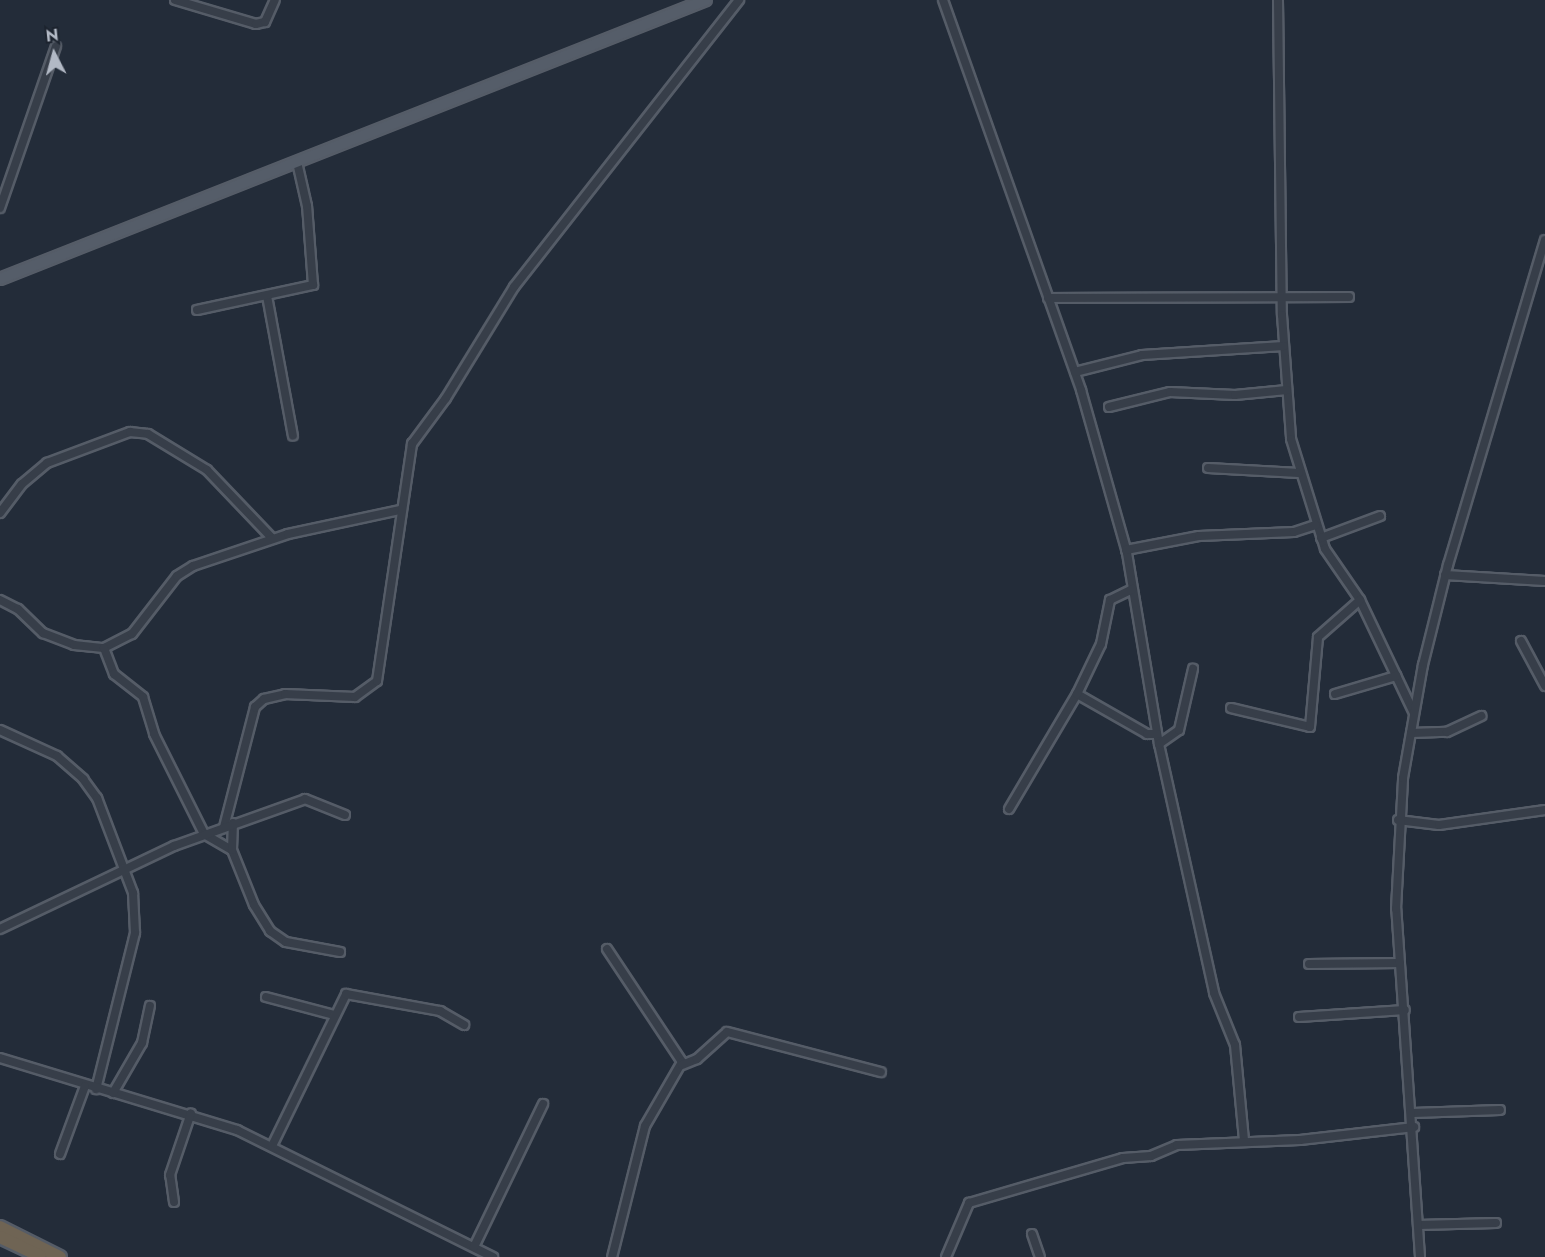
<!DOCTYPE html>
<style>
body{margin:0}
#map{position:relative;width:1545px;height:1257px;overflow:hidden;background:#232c39;font-family:Jost,sans-serif}
div>[style]{position:absolute}
.roads{filter:drop-shadow(2px 0 #555c67) drop-shadow(-2px 0 #555c67) drop-shadow(0 2px #555c67) drop-shadow(0 -2px #555c67)}
.minor>*{height:8px;margin:-4px;padding:0 4px;transform-origin:4px;border-radius:4px;background:#373e49}
.major>*{height:10px;margin:-5px;padding:0 5px;transform-origin:5px;border-radius:5px;background:#555d69}
.highway>*{height:12px;margin:-6px;padding:0 6px;transform-origin:6px;border-radius:6px;background:#6f6454}
span{translate:-50% -50%;white-space:nowrap;text-align:center;line-height:1.15;-webkit-text-stroke:4.5px #1c232e;paint-order:stroke}
.north{position:absolute;left:24px;top:24px;width:60px;height:60px;-webkit-text-stroke:4px #1c232e;paint-order:stroke;rotate:354deg;font-size:16px;font-weight:700;line-height:24px;text-align:center;color:#b2b9c5}
.north::after{content:'';display:block;margin:auto;width:21px;height:27px;background:#b2b9c5;clip-path:polygon(50% 0,100% 100%,50% 72%,0 100%)}
</style>
<div id="map">
<div class="roads">
<div class="minor">
<i style="left:175px;top:0;width:84px;rotate:16.5deg"></i>
<i style="left:256px;top:24px;width:9px;rotate:-13deg"></i>
<i style="left:265px;top:22px;width:24px;rotate:-66deg"></i>
<i style="left:943px;top:0;width:414px;rotate:70.5deg"></i>
<i style="left:1081px;top:390px;width:169px;rotate:74.2deg"></i>
<i style="left:1127px;top:553px;width:194px;rotate:80.5deg"></i>
<i style="left:1159px;top:744px;width:255px;rotate:77.5deg"></i>
<i style="left:1214px;top:993px;width:56px;rotate:68deg"></i>
<i style="left:1235px;top:1045px;width:95px;rotate:84.6deg"></i>
<i style="left:1278px;top:0;width:315px;rotate:89.3deg"></i>
<i style="left:1282px;top:315px;width:124px;rotate:85.8deg"></i>
<i style="left:1291px;top:439px;width:115px;rotate:72.8deg"></i>
<i style="left:1325px;top:549px;width:62px;rotate:55.5deg"></i>
<i style="left:1360px;top:600px;width:125px;rotate:64.5deg"></i>
<i style="left:0;top:208px;width:171px;rotate:-70.9deg"></i>
<i style="left:267px;top:296px;width:142px;rotate:79.5deg"></i>
<i style="left:1048px;top:298px;width:301px;rotate:-0.2deg"></i>
<i style="left:197px;top:310px;width:119px;rotate:-12.2deg"></i>
<i style="left:313px;top:285px;width:79px;rotate:-94.3deg"></i>
<i style="left:307px;top:206px;width:45px;rotate:-102.8deg"></i>
<i style="left:1075px;top:372px;width:69px;rotate:-14.2deg"></i>
<i style="left:1142px;top:355px;width:142px;rotate:-3.6deg"></i>
<i style="left:1109px;top:407px;width:63px;rotate:-13.8deg"></i>
<i style="left:1170px;top:392px;width:65px;rotate:2.6deg"></i>
<i style="left:1235px;top:395px;width:52px;rotate:-5.5deg"></i>
<i style="left:1208px;top:468px;width:91px;rotate:3.1deg"></i>
<i style="left:0;top:513px;width:36px;rotate:-53deg"></i>
<i style="left:22px;top:484px;width:33px;rotate:-40deg"></i>
<i style="left:47px;top:463px;width:89px;rotate:-20.5deg"></i>
<i style="left:130px;top:432px;width:18px;rotate:6deg"></i>
<i style="left:148px;top:434px;width:69px;rotate:31.4deg"></i>
<i style="left:207px;top:470px;width:95px;rotate:46.3deg"></i>
<i style="left:1321px;top:538px;width:63px;rotate:-20.4deg"></i>
<i style="left:1126px;top:550px;width:74px;rotate:-10.9deg"></i>
<i style="left:1199px;top:536px;width:95px;rotate:-2.4deg"></i>
<i style="left:1294px;top:532px;width:23px;rotate:-18deg"></i>
<i style="left:1445px;top:575px;width:100px;rotate:3.4deg"></i>
<i style="left:0;top:600px;width:20px;rotate:27deg"></i>
<i style="left:18px;top:609px;width:35px;rotate:44deg"></i>
<i style="left:43px;top:633px;width:33px;rotate:21deg"></i>
<i style="left:74px;top:645px;width:30px;rotate:6deg"></i>
<i style="left:104px;top:648px;width:31px;rotate:-27deg"></i>
<i style="left:132px;top:634px;width:73px;rotate:-52.2deg"></i>
<i style="left:177px;top:576px;width:19px;rotate:-32deg"></i>
<i style="left:193px;top:566px;width:100px;rotate:-18.6deg"></i>
<i style="left:288px;top:534px;width:115px;rotate:-12.1deg"></i>
<i style="left:1521px;top:641px;width:51px;rotate:61.9deg"></i>
<i style="left:104px;top:648px;width:28px;rotate:69deg"></i>
<i style="left:114px;top:674px;width:37px;rotate:38deg"></i>
<i style="left:143px;top:697px;width:39px;rotate:73deg"></i>
<i style="left:154px;top:734px;width:112px;rotate:63.4deg"></i>
<i style="left:204px;top:834px;width:32px;rotate:30deg"></i>
<i style="left:232px;top:850px;width:59px;rotate:68.2deg"></i>
<i style="left:254px;top:905px;width:31px;rotate:58deg"></i>
<i style="left:270px;top:931px;width:19px;rotate:35deg"></i>
<i style="left:286px;top:942px;width:55px;rotate:10.5deg"></i>
<i style="left:1077px;top:694px;width:81px;rotate:29.7deg"></i>
<i style="left:1147px;top:734px;width:10px"></i>
<i style="left:1335px;top:694px;width:64px;rotate:-16.4deg"></i>
<i style="left:1231px;top:708px;width:81px;rotate:13.5deg"></i>
<i style="left:1310px;top:727px;width:90px;rotate:-84.9deg"></i>
<i style="left:1318px;top:637px;width:56px;rotate:-41.4deg"></i>
<i style="left:0;top:730px;width:63px;rotate:24.5deg"></i>
<i style="left:57px;top:756px;width:35px;rotate:41deg"></i>
<i style="left:83px;top:779px;width:24px;rotate:54deg"></i>
<i style="left:97px;top:798px;width:102px;rotate:69.2deg"></i>
<i style="left:133px;top:893px;width:40px;rotate:87.1deg"></i>
<i style="left:135px;top:933px;width:161px;rotate:104deg"></i>
<i style="left:1411px;top:733px;width:36px;rotate:-2deg"></i>
<i style="left:1447px;top:732px;width:38px;rotate:-25deg"></i>
<i style="left:1159px;top:744px;width:24px;rotate:-35deg"></i>
<i style="left:1179px;top:730px;width:63px;rotate:-77.1deg"></i>
<i style="left:1009px;top:809px;width:134px;rotate:-59.4deg"></i>
<i style="left:1077px;top:694px;width:55px;rotate:-64.4deg"></i>
<i style="left:1101px;top:644px;width:45px;rotate:-78.4deg"></i>
<i style="left:1110px;top:600px;width:25px;rotate:-26deg"></i>
<i style="left:1398px;top:820px;width:41px;rotate:7deg"></i>
<i style="left:1439px;top:825px;width:107px;rotate:-8.1deg"></i>
<i style="left:224px;top:827px;width:124px;rotate:-75.5deg"></i>
<i style="left:255px;top:707px;width:12px;rotate:-42deg"></i>
<i style="left:264px;top:699px;width:22px;rotate:-13deg"></i>
<i style="left:285px;top:694px;width:70px;rotate:2.5deg"></i>
<i style="left:355px;top:697px;width:27px;rotate:-36deg"></i>
<i style="left:377px;top:681px;width:240px;rotate:-81.6deg"></i>
<i style="left:412px;top:444px;width:57px;rotate:-53.5deg"></i>
<i style="left:446px;top:398px;width:130px;rotate:-58.5deg"></i>
<i style="left:514px;top:287px;width:365px;rotate:-51.9deg"></i>
<i style="left:232px;top:850px;width:27px;rotate:-88deg"></i>
<i style="left:0;top:929px;width:193px;rotate:-25.5deg"></i>
<i style="left:174px;top:846px;width:139px;rotate:-19.7deg"></i>
<i style="left:305px;top:799px;width:43px;rotate:21.8deg"></i>
<i style="left:607px;top:949px;width:136px;rotate:56.4deg"></i>
<i style="left:682px;top:1062px;width:74px;rotate:120deg"></i>
<i style="left:645px;top:1126px;width:135px;rotate:104.1deg"></i>
<i style="left:1309px;top:964px;width:91px;rotate:-0.6deg"></i>
<i style="left:266px;top:997px;width:70px;rotate:14.8deg"></i>
<i style="left:1299px;top:1017px;width:106px;rotate:-3.8deg"></i>
<i style="left:0;top:1058px;width:248px;rotate:16.9deg"></i>
<i style="left:237px;top:1130px;width:286px;rotate:26.4deg"></i>
<i style="left:682px;top:1065px;width:16px;rotate:-22deg"></i>
<i style="left:697px;top:1059px;width:40px;rotate:-42deg"></i>
<i style="left:727px;top:1032px;width:159px;rotate:14.6deg"></i>
<i style="left:113px;top:1093px;width:58px;rotate:-59.9deg"></i>
<i style="left:142px;top:1043px;width:38px;rotate:-78deg"></i>
<i style="left:1413px;top:1113px;width:87px;rotate:-2deg"></i>
<i style="left:273px;top:1144px;width:167px;rotate:-64deg"></i>
<i style="left:346px;top:994px;width:96px;rotate:10.3deg"></i>
<i style="left:440px;top:1011px;width:28px;rotate:30deg"></i>
<i style="left:60px;top:1154px;width:72px;rotate:-69.8deg"></i>
<i style="left:174px;top:1202px;width:27px;rotate:-98deg"></i>
<i style="left:170px;top:1175px;width:65px;rotate:-71.3deg"></i>
<i style="left:1418px;top:1225px;width:78px;rotate:-1.5deg"></i>
<i style="left:1032px;top:1234px;width:24px;rotate:71deg"></i>
<i style="left:474px;top:1247px;width:159px;rotate:-64.2deg"></i>
<i style="left:946px;top:1257px;width:59px;rotate:-66.9deg"></i>
<i style="left:969px;top:1203px;width:160px;rotate:-16.3deg"></i>
<i style="left:1123px;top:1158px;width:28px;rotate:-4deg"></i>
<i style="left:1151px;top:1156px;width:28px;rotate:-23deg"></i>
<i style="left:1177px;top:1145px;width:123px;rotate:-2.3deg"></i>
<i style="left:1300px;top:1140px;width:115px;rotate:-6.5deg"></i>
<i style="left:1420px;top:1257px;width:349px;rotate:-93.9deg"></i>
<i style="left:1396px;top:909px;width:131px;rotate:-86.9deg"></i>
<i style="left:1403px;top:778px;width:115px;rotate:-80deg"></i>
<i style="left:1423px;top:665px;width:103px;rotate:-76deg"></i>
<i style="left:1448px;top:565px;width:339px;rotate:-73.4deg"></i>
</div>
<div class="major">
<i style="left:0;top:279px;width:759px;rotate:-21.56deg"></i>
</div>
<div class="highway">
<i style="left:0;top:1227px;width:67px;rotate:26.6deg"></i>
<i style="left:0;top:1237px;width:44px;rotate:25.4deg"></i>
</div>
</div>
<div class="north">N</div>
</div>
